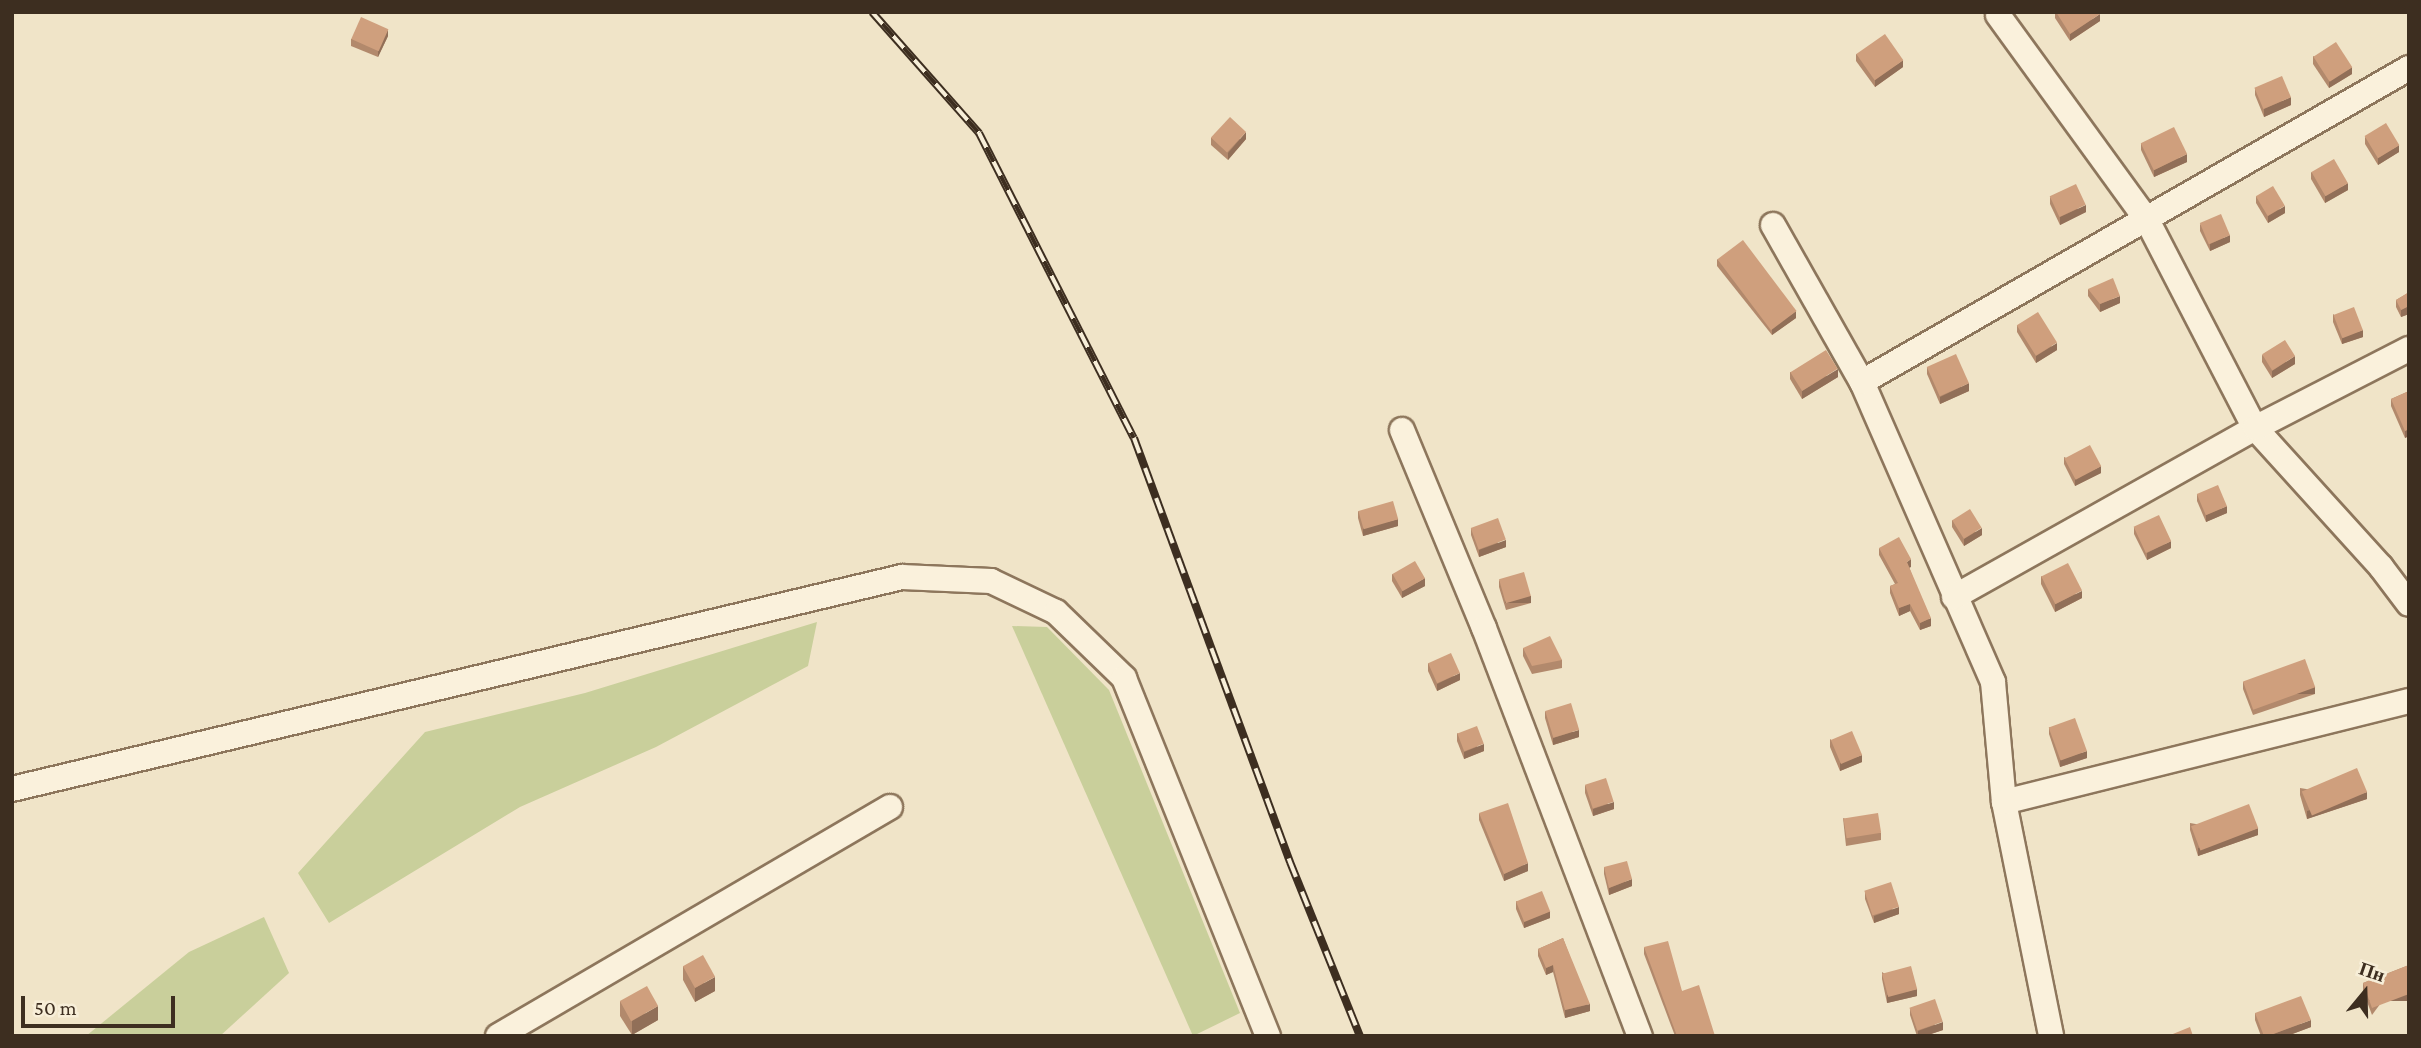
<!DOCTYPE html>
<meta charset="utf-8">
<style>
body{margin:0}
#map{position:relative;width:2421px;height:1048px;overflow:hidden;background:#f0e4c8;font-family:"Crimson Pro",serif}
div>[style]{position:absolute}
.green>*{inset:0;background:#c9cf9b}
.roads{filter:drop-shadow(2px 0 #8d765c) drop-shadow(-2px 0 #8d765c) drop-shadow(0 2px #8d765c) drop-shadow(0 -2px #8d765c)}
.minor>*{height:24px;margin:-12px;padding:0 12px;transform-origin:12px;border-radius:12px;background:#faf1dc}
.rail>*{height:8px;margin-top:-4px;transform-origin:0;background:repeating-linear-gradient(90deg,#f7eed8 0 16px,#3d2e20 0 32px);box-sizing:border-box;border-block:2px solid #3d2e20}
.wall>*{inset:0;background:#b2896c}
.shaded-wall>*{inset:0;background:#916f58;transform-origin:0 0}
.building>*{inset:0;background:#cf9f7d;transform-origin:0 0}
span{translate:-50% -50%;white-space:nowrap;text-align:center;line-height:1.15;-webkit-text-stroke:6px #f7eed8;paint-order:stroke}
.frame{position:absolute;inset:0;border:14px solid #3d2e20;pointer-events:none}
.north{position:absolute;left:2330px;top:957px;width:70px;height:70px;-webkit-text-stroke:5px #f7eed8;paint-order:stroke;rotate:19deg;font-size:19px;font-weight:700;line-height:28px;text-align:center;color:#3d2e20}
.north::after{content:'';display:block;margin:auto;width:24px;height:32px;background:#3d2e20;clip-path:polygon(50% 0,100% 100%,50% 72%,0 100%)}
.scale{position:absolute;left:21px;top:996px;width:154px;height:32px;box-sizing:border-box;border:4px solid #3d2e20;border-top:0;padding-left:9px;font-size:21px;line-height:24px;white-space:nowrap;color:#3d2e20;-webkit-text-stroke:5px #f7eed8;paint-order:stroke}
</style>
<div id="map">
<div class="green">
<i style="clip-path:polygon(817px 622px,808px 666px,656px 747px,520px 807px,329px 923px,298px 873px,425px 732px,585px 693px)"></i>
<i style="clip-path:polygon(1012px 626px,1047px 627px,1109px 690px,1240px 1013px,1193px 1036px)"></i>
<i style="clip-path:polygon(264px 917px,289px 973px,220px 1036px,86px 1036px,189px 952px)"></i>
</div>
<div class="roads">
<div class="minor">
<i style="left:1998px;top:15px;width:253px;rotate:54deg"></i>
<i style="left:2147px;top:220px;width:234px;rotate:62.6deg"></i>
<i style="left:2255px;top:428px;width:188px;rotate:47.8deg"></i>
<i style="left:2381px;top:567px;width:46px;rotate:52.9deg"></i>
<i style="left:1773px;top:225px;width:180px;rotate:60.5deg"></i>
<i style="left:1862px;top:382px;width:327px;rotate:66.4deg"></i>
<i style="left:1993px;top:682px;width:121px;rotate:84.8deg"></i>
<i style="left:2004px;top:802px;width:239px;rotate:78.6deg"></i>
<i style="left:1862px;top:382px;width:631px;rotate:-29.86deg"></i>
<i style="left:1402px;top:430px;width:214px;rotate:67.5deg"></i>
<i style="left:1484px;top:628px;width:437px;rotate:69.1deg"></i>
<i style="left:1954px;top:597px;width:345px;rotate:-29.3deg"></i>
<i style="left:2255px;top:428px;width:173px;rotate:-27.2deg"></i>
<i style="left:12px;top:789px;width:915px;rotate:-13.4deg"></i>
<i style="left:902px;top:577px;width:89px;rotate:2.6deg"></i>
<i style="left:991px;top:581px;width:72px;rotate:25.5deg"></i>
<i style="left:1056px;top:612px;width:95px;rotate:44.1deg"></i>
<i style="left:1124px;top:678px;width:386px;rotate:68.1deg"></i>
<i style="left:2004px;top:802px;width:417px;rotate:-14deg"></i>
<i style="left:498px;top:1036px;width:454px;rotate:-30.3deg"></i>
</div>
</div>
<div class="rail">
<i style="left:872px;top:12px;width:162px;rotate:48.5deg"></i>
<i style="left:979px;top:133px;width:342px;rotate:63.1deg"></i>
<i style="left:1134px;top:438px;width:452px;rotate:69.8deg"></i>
<i style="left:1290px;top:862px;width:188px;rotate:68.1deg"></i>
</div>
<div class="wall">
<i style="clip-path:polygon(2055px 12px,2100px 21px,2070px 41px,2055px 18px)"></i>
<i style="clip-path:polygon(388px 36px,378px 57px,351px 46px,351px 39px)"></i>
<i style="clip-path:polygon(1856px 54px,1903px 67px,1875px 87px,1856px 61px)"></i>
<i style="clip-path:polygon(2313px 56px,2352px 74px,2329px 88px,2313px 64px)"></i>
<i style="clip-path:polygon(2255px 88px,2291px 105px,2264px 117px,2255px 95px)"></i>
<i style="clip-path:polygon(2365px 137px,2399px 152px,2378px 165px,2365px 144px)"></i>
<i style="clip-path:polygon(1211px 138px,1246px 139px,1228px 160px,1211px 145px)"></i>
<i style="clip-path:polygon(2141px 143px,2187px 162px,2154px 177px,2141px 150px)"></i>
<i style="clip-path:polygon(2311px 172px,2348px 190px,2325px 203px,2311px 179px)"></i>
<i style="clip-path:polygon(2256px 196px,2285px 213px,2268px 223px,2256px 203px)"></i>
<i style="clip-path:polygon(2050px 197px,2086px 212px,2060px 225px,2050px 204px)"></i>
<i style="clip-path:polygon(2200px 224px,2230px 242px,2210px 251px,2200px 231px)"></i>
<i style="clip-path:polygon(1717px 259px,1796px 318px,1772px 335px,1717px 266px)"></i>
<i style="clip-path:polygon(2409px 281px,2409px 314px,2401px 317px,2396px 307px,2396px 300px,2408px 293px,2407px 289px,2407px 282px)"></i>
<i style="clip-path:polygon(2088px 289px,2120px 303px,2100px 312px,2088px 296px)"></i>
<i style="clip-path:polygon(2333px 314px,2363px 337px,2342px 344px,2333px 322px)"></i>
<i style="clip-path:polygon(2017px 325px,2057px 350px,2036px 363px,2017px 332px)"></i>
<i style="clip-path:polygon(2262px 355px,2295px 364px,2272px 378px,2262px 362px)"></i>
<i style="clip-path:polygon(1927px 367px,1969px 391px,1940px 404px,1927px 374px)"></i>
<i style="clip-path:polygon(1790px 372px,1838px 377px,1802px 399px,1790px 379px)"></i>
<i style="clip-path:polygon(2409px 391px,2409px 436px,2405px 438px,2391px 406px,2391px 399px)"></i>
<i style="clip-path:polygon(2064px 457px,2101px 473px,2075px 486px,2064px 464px)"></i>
<i style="clip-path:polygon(2197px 494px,2227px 513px,2206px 522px,2197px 501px)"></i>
<i style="clip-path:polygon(1358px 511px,1398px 526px,1363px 536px,1358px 518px)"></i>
<i style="clip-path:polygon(1952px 520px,1982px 535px,1964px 546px,1952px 527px)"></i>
<i style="clip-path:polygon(2134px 527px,2171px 548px,2147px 560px,2134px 534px)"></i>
<i style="clip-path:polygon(1471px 528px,1506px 547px,1479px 557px,1471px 535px)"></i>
<i style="clip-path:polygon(1879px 548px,1911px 567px,1909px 567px,1931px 626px,1920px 630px,1910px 611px,1899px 616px,1890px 593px,1890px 586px,1895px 584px,1879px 555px)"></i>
<i style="clip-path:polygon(1392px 574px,1425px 586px,1402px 598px,1392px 581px)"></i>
<i style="clip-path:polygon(2041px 576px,2082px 598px,2055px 612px,2041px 584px)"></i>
<i style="clip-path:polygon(1499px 580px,1531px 603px,1506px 610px,1499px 587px)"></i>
<i style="clip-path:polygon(1523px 648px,1562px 660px,1562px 668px,1532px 674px,1523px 656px)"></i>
<i style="clip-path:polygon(1428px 663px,1460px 680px,1437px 691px,1428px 671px)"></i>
<i style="clip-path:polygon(2243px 682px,2315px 694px,2253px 715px,2243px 689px)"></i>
<i style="clip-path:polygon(1545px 711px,1579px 737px,1553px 745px,1545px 718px)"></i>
<i style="clip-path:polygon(2049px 727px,2087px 758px,2060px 767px,2049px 734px)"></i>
<i style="clip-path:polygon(1457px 733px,1484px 751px,1464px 759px,1457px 741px)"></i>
<i style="clip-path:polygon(1830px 739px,1862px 762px,1840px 771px,1830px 747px)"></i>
<i style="clip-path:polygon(1585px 785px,1614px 809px,1593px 816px,1585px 793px)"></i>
<i style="clip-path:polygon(2300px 788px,2367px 799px,2307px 819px,2300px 795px)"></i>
<i style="clip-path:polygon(1479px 813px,1528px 871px,1504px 881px,1479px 820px)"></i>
<i style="clip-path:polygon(1843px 818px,1881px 833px,1881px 840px,1846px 846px)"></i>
<i style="clip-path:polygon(2190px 823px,2258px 835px,2198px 856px,2190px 830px)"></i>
<i style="clip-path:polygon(1604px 867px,1632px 886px,1609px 895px,1604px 874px)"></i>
<i style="clip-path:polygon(1865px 891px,1899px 914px,1874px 923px,1865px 899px)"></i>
<i style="clip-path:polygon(1516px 901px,1550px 918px,1524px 928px,1516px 909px)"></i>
<i style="clip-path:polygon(1563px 938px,1590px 1011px,1565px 1018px,1553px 972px,1546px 975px,1538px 956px,1538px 949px)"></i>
<i style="clip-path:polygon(1644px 947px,1682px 991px,1715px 1036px,1675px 1036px,1644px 954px)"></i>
<i style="clip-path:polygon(2409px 965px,2372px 1015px,2363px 991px,2363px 983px)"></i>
<i style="clip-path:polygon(683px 966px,715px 991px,695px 1002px,683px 980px)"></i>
<i style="clip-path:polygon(1882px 972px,1917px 996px,1887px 1003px,1882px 979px)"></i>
<i style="clip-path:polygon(620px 1001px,658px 1020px,632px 1035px,620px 1016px)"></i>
<i style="clip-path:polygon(1910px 1008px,1943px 1030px,1925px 1036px,1917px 1036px,1910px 1015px)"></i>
<i style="clip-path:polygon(2255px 1013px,2311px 1027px,2287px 1036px,2261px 1036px,2255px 1020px)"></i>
</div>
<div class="shaded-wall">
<i style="clip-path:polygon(2100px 14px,2100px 21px,2070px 41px,2070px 34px)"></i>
<i style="clip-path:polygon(388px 29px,388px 36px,378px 57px,378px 50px)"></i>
<i style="clip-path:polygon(1903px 60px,1903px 67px,1875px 87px,1875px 80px)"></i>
<i style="clip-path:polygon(2352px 67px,2352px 74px,2329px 88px,2329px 81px)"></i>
<i style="clip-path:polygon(2291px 97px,2291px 105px,2264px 117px,2264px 109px)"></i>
<i style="clip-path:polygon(1246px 132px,1246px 139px,1228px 160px,1228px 153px)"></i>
<i style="clip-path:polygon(2399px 145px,2399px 152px,2378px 165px,2378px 158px)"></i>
<i style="clip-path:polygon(2187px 154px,2187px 162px,2154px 177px,2154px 170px)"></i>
<i style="clip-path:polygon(2348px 183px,2348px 190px,2325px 203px,2325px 196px)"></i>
<i style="clip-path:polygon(2086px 205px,2086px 212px,2060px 225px,2060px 217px)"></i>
<i style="clip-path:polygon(2285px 206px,2285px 213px,2268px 223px,2268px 216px)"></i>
<i style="clip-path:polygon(2230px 235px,2230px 242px,2210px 251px,2210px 244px)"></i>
<i style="clip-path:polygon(2120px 296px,2120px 303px,2100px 312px,2100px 304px)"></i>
<i style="clip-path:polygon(2409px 306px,2409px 314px,2401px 317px,2401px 310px)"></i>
<i style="clip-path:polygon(1796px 311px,1796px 318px,1772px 335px,1772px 328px)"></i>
<i style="clip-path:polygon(2363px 330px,2363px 337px,2342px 344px,2342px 337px)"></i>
<i style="clip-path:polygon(2057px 343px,2057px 350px,2036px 363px,2036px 356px)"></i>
<i style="clip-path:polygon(2295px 356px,2295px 364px,2272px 378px,2272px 371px)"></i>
<i style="clip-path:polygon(1838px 369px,1838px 377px,1802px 399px,1802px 391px)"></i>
<i style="clip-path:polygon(1969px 383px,1969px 391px,1940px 404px,1940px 397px)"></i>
<i style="clip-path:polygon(2409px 429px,2409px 436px,2405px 438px,2405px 431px)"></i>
<i style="clip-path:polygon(2101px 466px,2101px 473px,2075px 486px,2075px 479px)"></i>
<i style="clip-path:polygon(2227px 506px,2227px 513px,2206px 522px,2206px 515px)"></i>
<i style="clip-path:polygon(1398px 519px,1398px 526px,1363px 536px,1363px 528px)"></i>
<i style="clip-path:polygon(1982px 528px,1982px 535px,1964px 546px,1964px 539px)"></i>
<i style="clip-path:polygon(1506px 540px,1506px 547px,1479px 557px,1479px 550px)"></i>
<i style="clip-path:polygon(2171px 541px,2171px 548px,2147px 560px,2147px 553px)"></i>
<i style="clip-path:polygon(1911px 559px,1911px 567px,1907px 569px,1907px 562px)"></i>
<i style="clip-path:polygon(1425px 578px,1425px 586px,1402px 598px,1402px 591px)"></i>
<i style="clip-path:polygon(2082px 591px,2082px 598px,2055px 612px,2055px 604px)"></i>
<i style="left:1531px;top:596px;width:7px;height:26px;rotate:90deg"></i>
<i style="clip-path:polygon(1910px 604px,1910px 611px,1899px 616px,1899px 608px)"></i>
<i style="clip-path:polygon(1931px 618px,1931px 626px,1920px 630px,1920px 623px)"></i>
<i style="clip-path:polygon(1460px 673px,1460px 680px,1437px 691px,1437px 684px)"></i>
<i style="left:2315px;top:687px;width:7px;height:65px;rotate:90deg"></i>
<i style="clip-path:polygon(1579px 730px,1579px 737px,1553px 745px,1553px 738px)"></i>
<i style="clip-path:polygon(1484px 744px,1484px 751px,1464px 759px,1464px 752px)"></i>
<i style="clip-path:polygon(2087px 751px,2087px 758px,2060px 767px,2060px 760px)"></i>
<i style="clip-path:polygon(1862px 755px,1862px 762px,1840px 771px,1840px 763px)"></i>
<i style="clip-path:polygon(2367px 792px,2367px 799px,2307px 819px,2307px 811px)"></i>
<i style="clip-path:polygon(1614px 802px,1614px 809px,1593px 816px,1593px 809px)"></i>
<i style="clip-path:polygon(2258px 828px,2258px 835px,2198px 856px,2198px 848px)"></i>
<i style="clip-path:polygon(1528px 863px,1528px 871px,1504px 881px,1504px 874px)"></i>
<i style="clip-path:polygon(1632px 879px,1632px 886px,1609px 895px,1609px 888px)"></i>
<i style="clip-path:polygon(1899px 907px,1899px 914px,1874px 923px,1874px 916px)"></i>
<i style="clip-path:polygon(1550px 911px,1550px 918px,1524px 928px,1524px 921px)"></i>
<i style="clip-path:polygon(1553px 965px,1553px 972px,1546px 975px,1546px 968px)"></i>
<i style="clip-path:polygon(715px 977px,715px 991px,695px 1002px,695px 988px)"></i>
<i style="clip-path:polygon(1917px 989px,1917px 996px,1887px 1003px,1887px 995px)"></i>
<i style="left:2409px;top:994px;width:7px;height:40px;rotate:90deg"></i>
<i style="clip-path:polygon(1590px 1004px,1590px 1011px,1565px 1018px,1565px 1010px)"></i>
<i style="clip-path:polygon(658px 1006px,658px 1020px,632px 1035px,632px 1021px)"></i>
<i style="clip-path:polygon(2311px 1020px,2311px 1027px,2287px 1036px,2268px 1036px)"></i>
<i style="clip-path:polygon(1943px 1022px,1943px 1030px,1925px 1036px,1918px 1036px,1918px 1031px)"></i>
</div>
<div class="building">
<i style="clip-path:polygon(2056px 12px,2099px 12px,2100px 14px,2070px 34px)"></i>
<i style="left:361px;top:17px;width:30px;height:24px;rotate:24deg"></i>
<i style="left:1885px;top:34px;width:32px;height:35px;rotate:55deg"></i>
<i style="left:2336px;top:42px;width:30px;height:27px;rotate:57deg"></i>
<i style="left:2282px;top:76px;width:23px;height:30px;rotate:67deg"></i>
<i style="left:1230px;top:117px;width:22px;height:28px;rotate:43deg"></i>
<i style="left:2386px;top:123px;width:26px;height:25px;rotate:59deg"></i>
<i style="left:2174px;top:127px;width:30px;height:37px;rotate:64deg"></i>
<i style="left:2334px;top:159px;width:28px;height:26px;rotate:60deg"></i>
<i style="left:2076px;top:184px;width:23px;height:29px;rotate:65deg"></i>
<i style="left:2273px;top:186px;width:23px;height:20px;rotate:59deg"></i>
<i style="left:2221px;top:214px;width:23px;height:23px;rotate:67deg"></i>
<i style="left:1743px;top:240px;width:89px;height:32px;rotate:53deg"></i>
<i style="clip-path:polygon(2113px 278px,2120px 296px,2100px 304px,2088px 289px)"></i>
<i style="clip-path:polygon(2409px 292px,2409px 306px,2401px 310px,2396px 300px)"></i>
<i style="left:2354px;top:307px;width:25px;height:22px;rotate:69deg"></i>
<i style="left:2038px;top:312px;width:36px;height:25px;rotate:58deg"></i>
<i style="left:2285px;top:340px;width:19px;height:27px;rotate:58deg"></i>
<i style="left:1826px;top:350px;width:22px;height:42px;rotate:58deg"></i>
<i style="left:1956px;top:354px;width:32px;height:32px;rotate:66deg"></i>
<i style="clip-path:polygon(2409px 391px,2409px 429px,2405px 431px,2391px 399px)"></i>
<i style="left:2090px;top:445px;width:24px;height:29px;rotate:62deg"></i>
<i style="left:2218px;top:485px;width:23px;height:23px;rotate:67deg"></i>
<i style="left:1393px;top:501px;width:19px;height:36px;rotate:74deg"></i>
<i style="left:1970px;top:509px;width:22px;height:21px;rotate:58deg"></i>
<i style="left:2159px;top:515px;width:29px;height:28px;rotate:65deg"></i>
<i style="left:1498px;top:518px;width:23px;height:29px;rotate:70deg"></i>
<i style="clip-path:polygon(1899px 537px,1911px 559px,1907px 562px,1931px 618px,1920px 623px,1910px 604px,1899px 608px,1890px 586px,1898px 583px,1879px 548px)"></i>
<i style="left:1415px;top:561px;width:20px;height:26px;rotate:60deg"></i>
<i style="left:2068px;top:563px;width:31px;height:30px;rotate:63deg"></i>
<i style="left:1524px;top:572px;width:25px;height:26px;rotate:74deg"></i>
<i style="clip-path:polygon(1550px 636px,1562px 660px,1532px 666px,1523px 648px)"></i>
<i style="left:1451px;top:653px;width:22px;height:25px;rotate:66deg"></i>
<i style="left:2305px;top:659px;width:30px;height:66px;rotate:70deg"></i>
<i style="left:1571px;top:703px;width:28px;height:27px;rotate:73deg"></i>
<i style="left:2075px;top:718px;width:35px;height:28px;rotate:70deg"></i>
<i style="left:1477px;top:726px;width:19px;height:21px;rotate:69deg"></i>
<i style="left:1852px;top:731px;width:26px;height:23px;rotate:67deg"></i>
<i style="left:2357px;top:768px;width:26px;height:60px;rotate:67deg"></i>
<i style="left:1606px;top:778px;width:25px;height:22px;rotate:72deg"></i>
<i style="clip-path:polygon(1508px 803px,1528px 863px,1504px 874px,1479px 813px)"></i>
<i style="left:2249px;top:804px;width:26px;height:62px;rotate:69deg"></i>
<i style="left:1878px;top:813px;width:20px;height:35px;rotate:81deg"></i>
<i style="clip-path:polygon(1627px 861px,1632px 879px,1609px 888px,1604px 867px)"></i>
<i style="left:1891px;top:882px;width:26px;height:28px;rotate:72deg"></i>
<i style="left:1542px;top:891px;width:22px;height:28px;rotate:68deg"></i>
<i style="clip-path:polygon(1563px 938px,1590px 1004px,1565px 1010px,1553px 965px,1546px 968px,1538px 949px)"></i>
<i style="clip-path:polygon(1668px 941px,1682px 991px,1699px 985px,1715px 1036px,1677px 1036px,1644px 947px)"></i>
<i style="left:703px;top:955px;width:25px;height:23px;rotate:61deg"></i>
<i style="clip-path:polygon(2409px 965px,2409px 994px,2372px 1008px,2363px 983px)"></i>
<i style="left:1911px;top:966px;width:24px;height:30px;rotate:75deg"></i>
<i style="left:647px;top:986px;width:23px;height:31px;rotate:61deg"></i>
<i style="clip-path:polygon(2301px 996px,2311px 1020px,2268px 1036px,2264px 1036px,2255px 1013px)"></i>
<i style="left:1935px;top:999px;width:24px;height:27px;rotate:71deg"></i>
<i style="clip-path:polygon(2190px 1027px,2193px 1036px,2168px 1036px)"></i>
</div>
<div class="frame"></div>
<div class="north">Пн</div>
<div class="scale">50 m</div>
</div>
